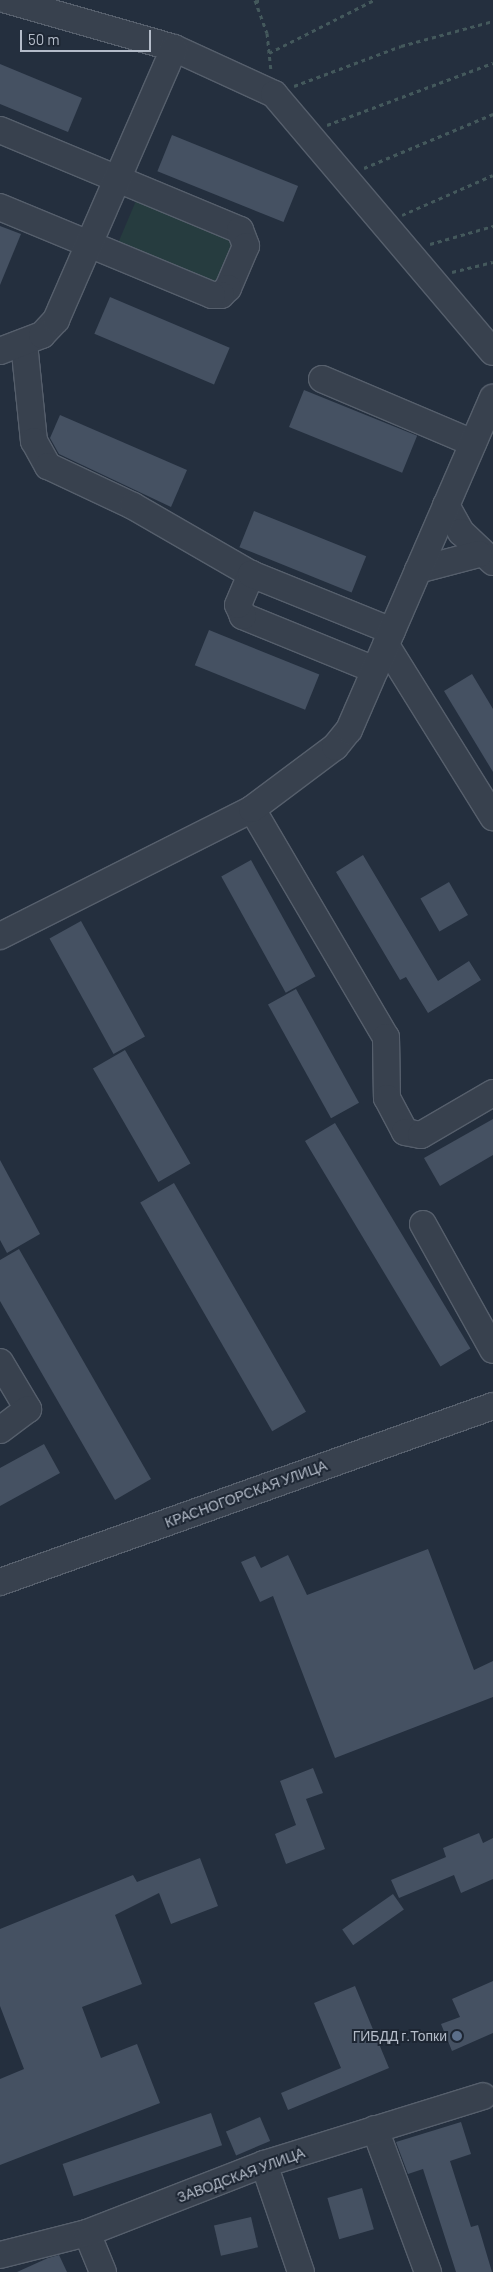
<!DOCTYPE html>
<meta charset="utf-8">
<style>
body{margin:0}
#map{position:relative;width:493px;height:2272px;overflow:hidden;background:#242f3e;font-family:Barlow,sans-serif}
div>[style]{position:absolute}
.green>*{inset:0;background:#263c3f;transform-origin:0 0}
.building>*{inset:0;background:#455162;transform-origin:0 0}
.path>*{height:3px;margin-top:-1.5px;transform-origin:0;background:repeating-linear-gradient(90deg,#44595c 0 4px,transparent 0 8px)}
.roads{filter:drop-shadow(1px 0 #565f6c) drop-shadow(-1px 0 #565f6c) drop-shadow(0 1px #565f6c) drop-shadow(0 -1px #565f6c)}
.minor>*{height:26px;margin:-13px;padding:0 13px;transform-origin:13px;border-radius:13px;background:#38414e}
.dots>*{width:14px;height:14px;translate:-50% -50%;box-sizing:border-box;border:2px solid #1d2633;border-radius:50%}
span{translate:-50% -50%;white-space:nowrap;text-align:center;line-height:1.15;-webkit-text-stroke:4px #1d2633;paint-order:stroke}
.street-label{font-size:14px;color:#b4bcc9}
.poi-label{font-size:14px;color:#b4bcc9}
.right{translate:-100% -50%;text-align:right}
.scale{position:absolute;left:20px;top:30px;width:131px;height:22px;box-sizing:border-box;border:2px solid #b4bcc9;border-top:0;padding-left:6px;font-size:15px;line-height:18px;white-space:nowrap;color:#b4bcc9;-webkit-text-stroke:4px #1d2633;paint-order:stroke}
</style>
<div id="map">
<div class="green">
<i style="left:138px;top:196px;width:107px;height:54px;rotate:23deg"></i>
</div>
<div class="building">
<i style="clip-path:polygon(0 64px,82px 98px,68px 132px,0 104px)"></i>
<i style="left:172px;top:135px;width:136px;height:39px;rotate:22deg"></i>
<i style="clip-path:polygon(0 226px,21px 234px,0 285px)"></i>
<i style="left:110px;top:297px;width:130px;height:40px;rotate:23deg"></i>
<i style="left:304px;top:390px;width:122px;height:40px;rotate:22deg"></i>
<i style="clip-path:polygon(60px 415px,187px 470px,171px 507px,59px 454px,50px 438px)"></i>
<i style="left:254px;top:511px;width:121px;height:39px;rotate:22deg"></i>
<i style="left:209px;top:630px;width:119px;height:38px;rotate:22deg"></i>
<i style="clip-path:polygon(472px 674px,493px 709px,493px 772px,444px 691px)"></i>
<i style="clip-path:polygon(363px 855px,438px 981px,469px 961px,481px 980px,428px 1013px,406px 977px,400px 980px,336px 872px)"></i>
<i style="left:251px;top:860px;width:133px;height:34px;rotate:61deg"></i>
<i style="left:449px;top:882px;width:38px;height:33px;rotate:60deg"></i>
<i style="left:81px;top:921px;width:132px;height:36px;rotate:61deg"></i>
<i style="left:296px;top:989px;width:130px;height:32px;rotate:61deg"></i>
<i style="left:125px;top:1050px;width:131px;height:37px;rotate:60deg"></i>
<i style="clip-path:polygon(493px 1119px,493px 1155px,440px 1186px,424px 1158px)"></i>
<i style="left:335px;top:1123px;width:263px;height:35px;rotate:59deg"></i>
<i style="clip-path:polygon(0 1160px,40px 1234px,7px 1253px,0 1240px)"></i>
<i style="left:174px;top:1183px;width:264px;height:39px;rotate:60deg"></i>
<i style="clip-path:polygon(19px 1249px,151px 1479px,115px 1500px,0 1301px,0 1260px)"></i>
<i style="clip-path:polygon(44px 1444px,60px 1473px,0 1506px,0 1468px)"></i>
<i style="clip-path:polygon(428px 1549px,474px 1670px,493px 1661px,493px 1697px,335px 1758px,273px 1596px,260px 1602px,241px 1562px,255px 1556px,261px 1568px,288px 1555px,307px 1595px)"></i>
<i style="clip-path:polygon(313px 1768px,323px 1793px,306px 1799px,325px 1849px,286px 1864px,275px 1834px,296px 1825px,280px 1781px)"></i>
<i style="clip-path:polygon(479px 1833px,483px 1843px,493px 1838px,493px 1879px,461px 1893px,454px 1875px,399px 1898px,391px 1880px,446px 1857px,443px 1848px)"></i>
<i style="clip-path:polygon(200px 1858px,218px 1906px,171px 1924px,159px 1893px,115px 1915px,142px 1984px,82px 2007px,101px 2058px,137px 2044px,160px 2103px,0 2165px,0 2079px,24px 2069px,0 2006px,0 1929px,133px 1875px,137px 1882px)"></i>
<i style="left:393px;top:1894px;width:19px;height:62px;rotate:55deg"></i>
<i style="clip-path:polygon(493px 1981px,493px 2033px,452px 2051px,441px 2024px,460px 2017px,452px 1999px)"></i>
<i style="clip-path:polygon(355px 1986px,389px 2068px,288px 2110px,281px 2093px,341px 2068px,314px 2003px)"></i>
<i style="left:211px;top:2113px;width:34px;height:157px;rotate:71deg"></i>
<i style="left:260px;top:2117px;width:26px;height:37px;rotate:67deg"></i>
<i style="clip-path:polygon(461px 2122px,471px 2154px,450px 2161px,471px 2227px,478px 2225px,492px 2272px,456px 2272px,423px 2169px,408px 2174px,396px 2142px)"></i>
<i style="left:362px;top:2188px;width:43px;height:36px;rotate:74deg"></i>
<i style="left:251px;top:2217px;width:31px;height:38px;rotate:77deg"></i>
<i style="clip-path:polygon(59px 2255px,67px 2272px,17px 2272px,48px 2258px)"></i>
</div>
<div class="path">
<i style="left:255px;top:0;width:35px;rotate:70deg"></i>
<i style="left:267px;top:33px;width:37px;rotate:84deg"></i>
<i style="left:255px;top:2px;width:6px;rotate:-18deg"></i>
<i style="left:269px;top:53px;width:118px;rotate:-26.8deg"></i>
<i style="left:294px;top:86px;width:114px;rotate:-20.5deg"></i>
<i style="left:401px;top:46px;width:95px;rotate:-15.2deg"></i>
<i style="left:327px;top:125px;width:177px;rotate:-20.5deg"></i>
<i style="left:364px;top:168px;width:140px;rotate:-22.7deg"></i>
<i style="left:402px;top:215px;width:99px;rotate:-23.7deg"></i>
<i style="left:430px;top:244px;width:66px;rotate:-15.9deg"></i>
<i style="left:452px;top:272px;width:42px;rotate:-13.7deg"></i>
</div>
<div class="roads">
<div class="minor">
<i style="left:7px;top:0;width:174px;rotate:16deg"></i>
<i style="left:174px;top:48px;width:110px;rotate:24.7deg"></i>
<i style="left:274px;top:94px;width:338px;rotate:49.7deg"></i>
<i style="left:0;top:130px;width:260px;rotate:22.6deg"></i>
<i style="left:240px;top:230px;width:17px;rotate:69deg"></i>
<i style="left:246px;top:246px;width:46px;rotate:113.2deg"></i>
<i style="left:228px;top:288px;width:10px;rotate:135deg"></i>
<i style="left:221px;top:295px;width:9px;rotate:180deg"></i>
<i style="left:212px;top:295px;width:230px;rotate:-157.5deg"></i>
<i style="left:24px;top:343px;width:99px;rotate:84.2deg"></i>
<i style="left:34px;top:441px;width:29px;rotate:61deg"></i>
<i style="left:48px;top:466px;width:94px;rotate:25.2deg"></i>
<i style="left:133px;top:506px;width:136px;rotate:30deg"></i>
<i style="left:0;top:351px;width:45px;rotate:-20.9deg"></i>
<i style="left:42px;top:335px;width:21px;rotate:-47deg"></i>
<i style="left:56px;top:320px;width:296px;rotate:-66.5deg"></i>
<i style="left:322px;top:379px;width:164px;rotate:23deg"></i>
<i style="left:446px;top:505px;width:31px;rotate:61deg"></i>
<i style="left:461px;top:532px;width:44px;rotate:43.2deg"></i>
<i style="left:418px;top:570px;width:63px;rotate:-14.7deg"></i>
<i style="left:386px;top:645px;width:203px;rotate:58.1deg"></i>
<i style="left:375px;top:670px;width:143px;rotate:-157.8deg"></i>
<i style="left:243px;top:616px;width:12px;rotate:-114deg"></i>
<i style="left:238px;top:605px;width:34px;rotate:-67deg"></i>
<i style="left:251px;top:574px;width:152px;rotate:22deg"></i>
<i style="left:252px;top:809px;width:264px;rotate:59.6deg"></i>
<i style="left:386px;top:1037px;width:61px;rotate:89.1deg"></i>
<i style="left:387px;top:1098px;width:38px;rotate:62deg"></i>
<i style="left:405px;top:1132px;width:16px;rotate:11deg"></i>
<i style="left:421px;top:1135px;width:83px;rotate:-30.3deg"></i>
<i style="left:0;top:936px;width:282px;rotate:-26.7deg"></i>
<i style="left:252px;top:809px;width:104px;rotate:-36.8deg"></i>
<i style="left:335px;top:747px;width:22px;rotate:-51deg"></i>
<i style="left:349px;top:730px;width:362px;rotate:-66.6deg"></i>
<i style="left:423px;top:1224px;width:144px;rotate:60.9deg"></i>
<i style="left:0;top:1362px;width:55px;rotate:59.2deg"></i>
<i style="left:28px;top:1409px;width:35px;rotate:143deg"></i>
<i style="left:0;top:1582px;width:523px;rotate:-19.65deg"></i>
<i style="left:375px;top:2129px;width:153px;rotate:69.7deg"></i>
<i style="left:264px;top:2164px;width:114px;rotate:71.1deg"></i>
<i style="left:87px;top:2233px;width:42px;rotate:67.7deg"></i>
<i style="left:0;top:2255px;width:90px;rotate:-14.2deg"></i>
<i style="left:87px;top:2233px;width:190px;rotate:-21.3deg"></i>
<i style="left:264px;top:2164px;width:229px;rotate:-17.2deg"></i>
</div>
</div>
<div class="dots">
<i style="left:457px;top:2036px;background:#5c6f8a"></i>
</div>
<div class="street-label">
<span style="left:246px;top:1494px;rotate:-20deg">КРАСНОГОРСКАЯ УЛИЦА</span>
<span style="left:241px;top:2175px;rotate:-20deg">ЗАВОДСКАЯ УЛИЦА</span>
</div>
<div class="poi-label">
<span class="right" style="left:447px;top:2036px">ГИБДД г.Топки</span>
</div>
<div class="scale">50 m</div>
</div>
